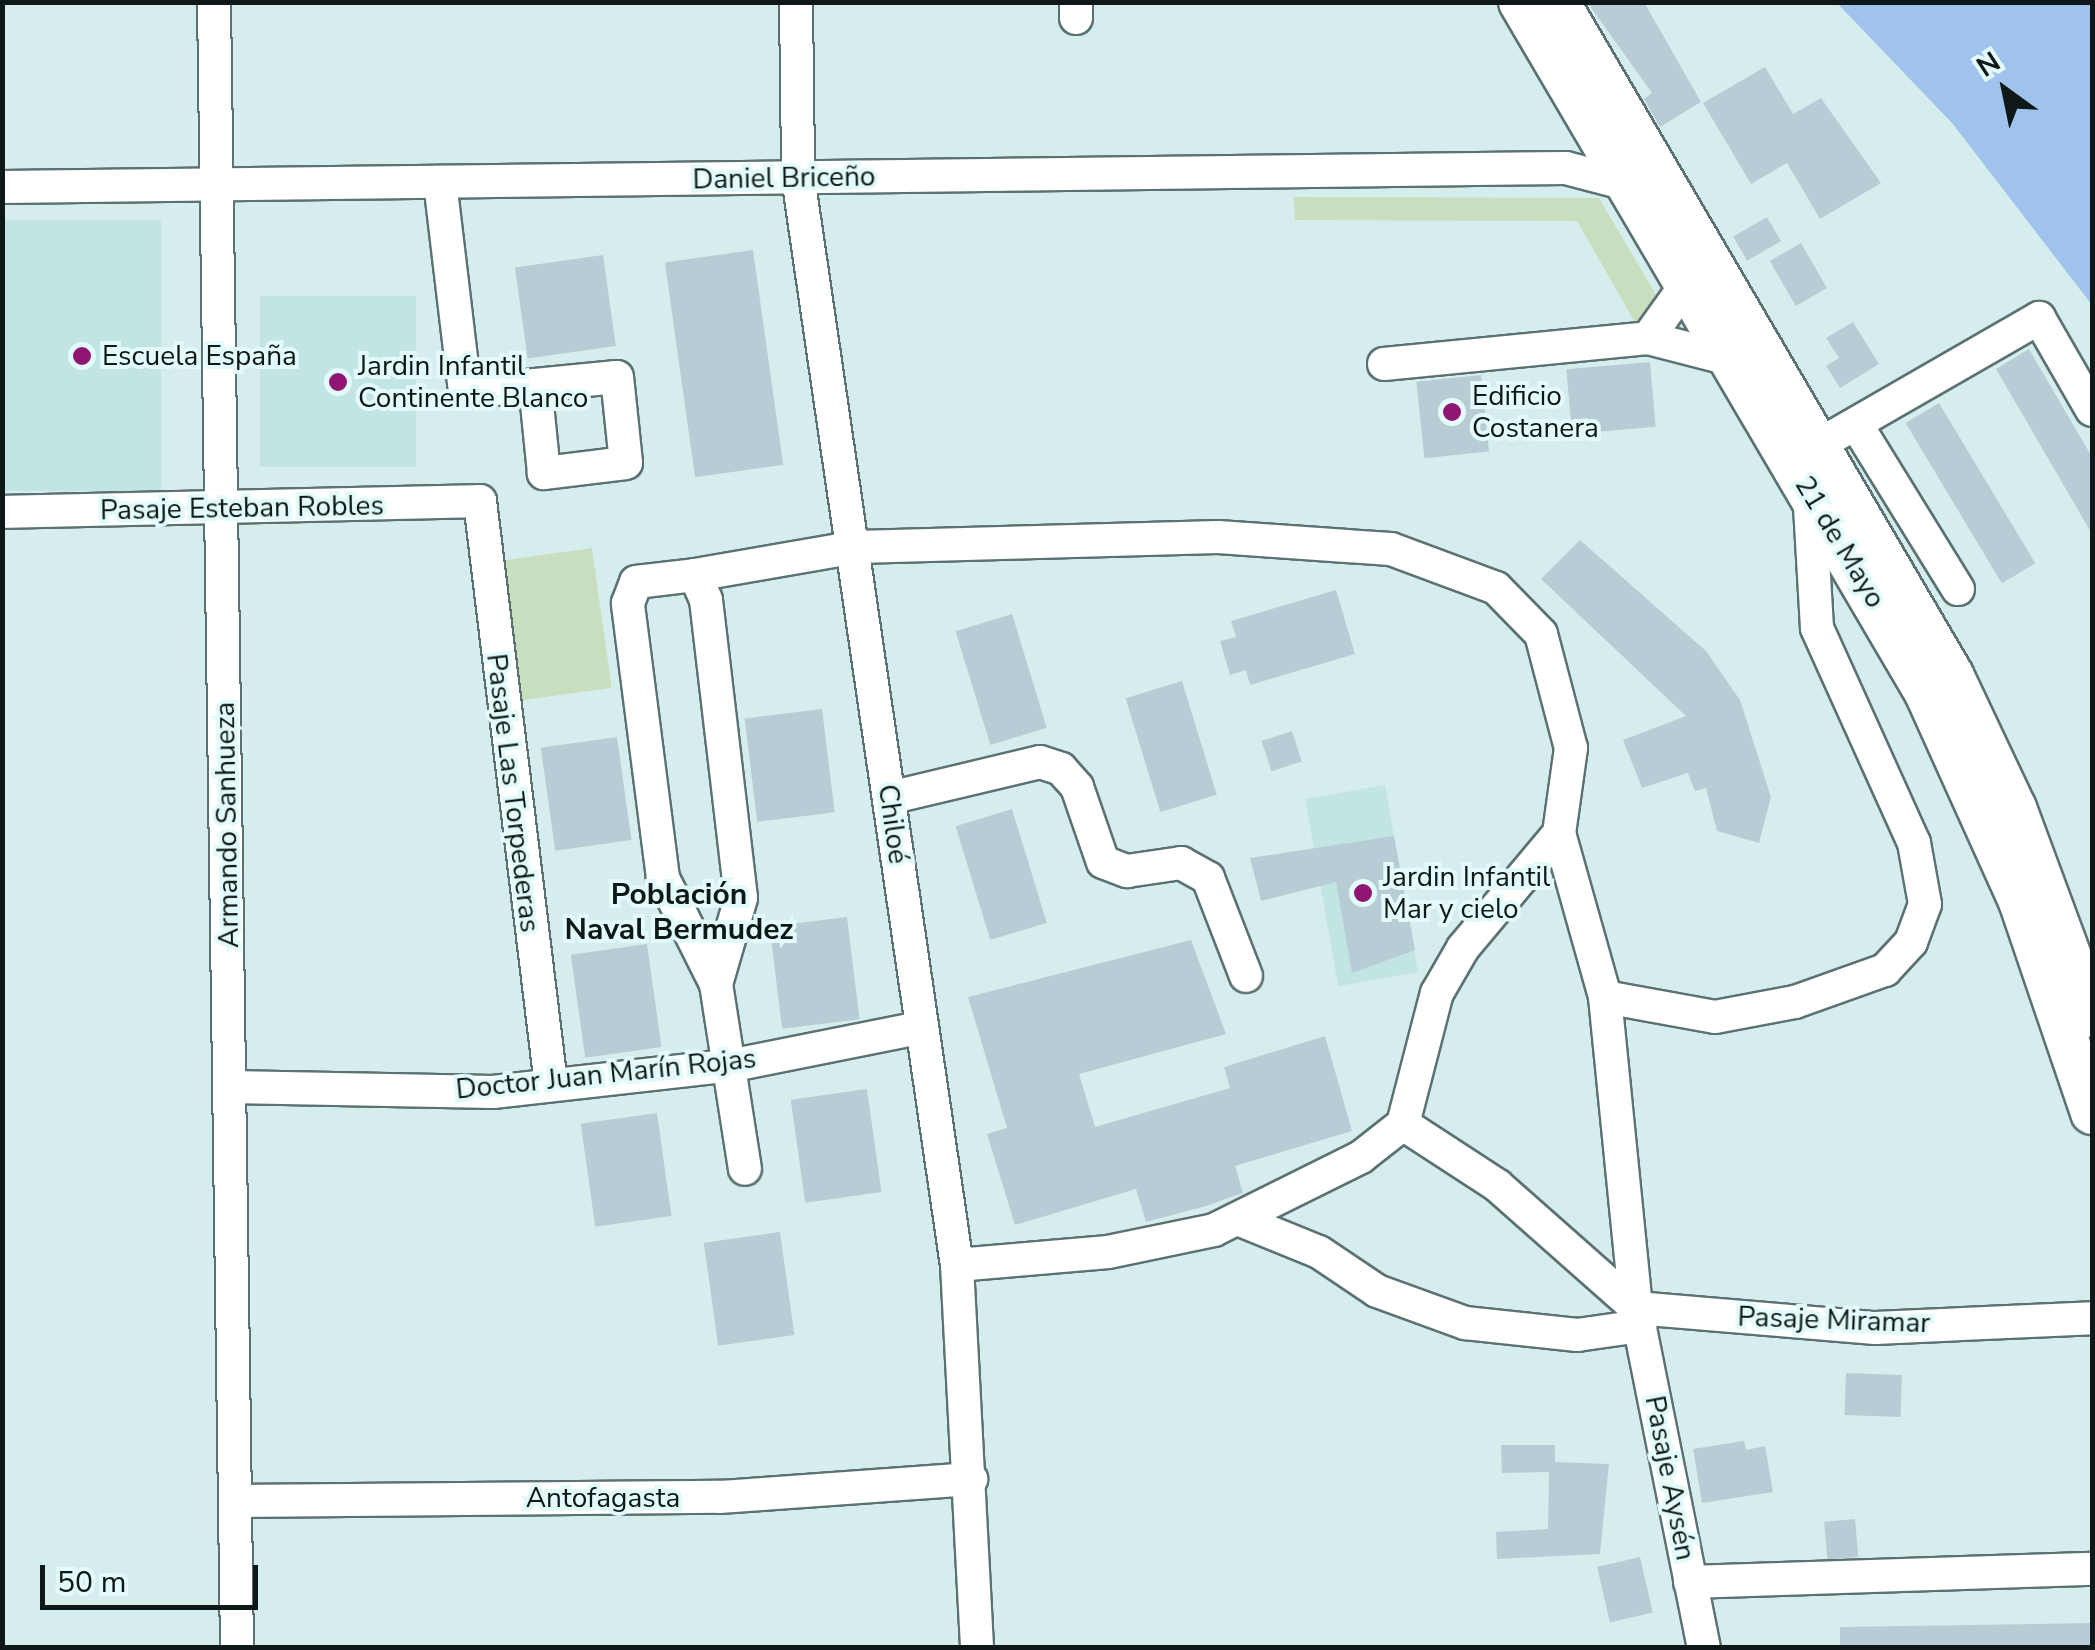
<!DOCTYPE html>
<meta charset="utf-8">
<style>
body{margin:0}
#map{position:relative;width:2095px;height:1650px;overflow:hidden;background:#d5eeed;font-family:"Nunito Sans",sans-serif}
div>[style]{position:absolute}
.built>*{inset:0;background:#c2e4e3;transform-origin:0 0}
.green>*{inset:0;background:#c9debf;transform-origin:0 0}
.water>*{inset:0;background:#9fc3ec}
.building>*{inset:0;background:#b7cdd5;transform-origin:0 0}
.roads{filter:drop-shadow(2px 0 #5c7272) drop-shadow(-2px 0 #5c7272) drop-shadow(0 2px #5c7272) drop-shadow(0 -2px #5c7272)}
.minor>*{height:32px;margin:-16px;padding:0 16px;transform-origin:16px;border-radius:16px;background:#fff}
.major>*{height:42px;margin:-21px;padding:0 21px;transform-origin:21px;border-radius:21px;background:#fff}
.dots>*{width:28px;height:28px;translate:-50% -50%;box-sizing:border-box;border:5px solid #e2fbfa;border-radius:50%}
span{translate:-50% -50%;white-space:nowrap;text-align:center;line-height:1.15;-webkit-text-stroke:8px #e2fbfa;paint-order:stroke}
.street-label{font-size:28px;color:#0f1818}
.poi-label{font-size:28px;color:#0f1818}
.left{translate:0 -50%;text-align:left}
.neighbourhood-label{font-size:30px;color:#0f1818;font-weight:700}
.frame{position:absolute;inset:0;border:5px solid #0f1818;pointer-events:none}
.north{position:absolute;left:1955px;top:40px;width:100px;height:100px;-webkit-text-stroke:8px #e2fbfa;paint-order:stroke;rotate:327deg;font-size:28px;font-weight:700;line-height:40px;text-align:center;color:#0f1818}
.north::after{content:'';display:block;margin:auto;width:35px;height:45px;background:#0f1818;clip-path:polygon(50% 0,100% 100%,50% 72%,0 100%)}
.scale{position:absolute;left:40px;top:1565px;width:218px;height:45px;box-sizing:border-box;border:5px solid #0f1818;border-top:0;padding-left:12px;font-size:30px;line-height:35px;white-space:nowrap;color:#0f1818;-webkit-text-stroke:8px #e2fbfa;paint-order:stroke}
</style>
<div id="map">
<div class="built">
<i style="left:161px;top:220px;width:271px;height:158px;rotate:90deg"></i>
<i style="left:416px;top:296px;width:171px;height:156px;rotate:90deg"></i>
<i style="left:1385px;top:785px;width:190px;height:81px;rotate:80deg"></i>
</div>
<div class="green">
<i style="clip-path:polygon(1294px 197px,1599px 198px,1665px 310px,1637px 326px,1577px 221px,1295px 220px)"></i>
<i style="left:592px;top:548px;width:141px;height:90px;rotate:82deg"></i>
</div>
<div class="water">
<i style="clip-path:polygon(1837px 3px,2092px 3px,2092px 305px,1952px 123px)"></i>
</div>
<div class="building">
<i style="clip-path:polygon(1587px 2px,1644px 2px,1701px 102px,1660px 127px,1644px 99px,1652px 93px)"></i>
<i style="clip-path:polygon(1765px 67px,1793px 114px,1821px 98px,1881px 183px,1820px 219px,1787px 163px,1751px 184px,1703px 103px)"></i>
<i style="left:1767px;top:217px;width:28px;height:39px;rotate:60deg"></i>
<i style="left:1801px;top:243px;width:52px;height:36px;rotate:60deg"></i>
<i style="left:753px;top:250px;width:217px;height:89px;rotate:82deg"></i>
<i style="left:603px;top:255px;width:92px;height:89px;rotate:82deg"></i>
<i style="clip-path:polygon(1853px 322px,1879px 364px,1840px 388px,1826px 366px,1839px 358px,1826px 338px)"></i>
<i style="clip-path:polygon(2029px 349px,2092px 457px,2092px 534px,1996px 369px)"></i>
<i style="left:1650px;top:362px;width:65px;height:84px;rotate:85deg"></i>
<i style="left:1481px;top:375px;width:77px;height:65px;rotate:84deg"></i>
<i style="left:1939px;top:403px;width:187px;height:39px;rotate:59deg"></i>
<i style="clip-path:polygon(1580px 540px,1706px 651px,1740px 700px,1771px 797px,1759px 843px,1717px 831px,1706px 788px,1695px 791px,1688px 773px,1642px 788px,1623px 740px,1686px 716px,1541px 579px)"></i>
<i style="clip-path:polygon(1336px 590px,1355px 654px,1250px 685px,1246px 670px,1230px 675px,1220px 641px,1236px 637px,1231px 621px)"></i>
<i style="left:1012px;top:614px;width:119px;height:59px;rotate:73deg"></i>
<i style="left:1182px;top:681px;width:119px;height:59px;rotate:73deg"></i>
<i style="left:822px;top:709px;width:104px;height:78px;rotate:83deg"></i>
<i style="left:1292px;top:731px;width:32px;height:32px;rotate:72deg"></i>
<i style="left:617px;top:737px;width:104px;height:77px;rotate:82deg"></i>
<i style="left:1012px;top:809px;width:119px;height:59px;rotate:73deg"></i>
<i style="clip-path:polygon(1394px 836px,1415px 950px,1352px 973px,1336px 882px,1261px 901px,1250px 858px)"></i>
<i style="left:847px;top:917px;width:103px;height:78px;rotate:83deg"></i>
<i style="clip-path:polygon(1191px 940px,1226px 1034px,1079px 1074px,1095px 1127px,1230px 1088px,1224px 1067px,1325px 1036px,1352px 1131px,1235px 1166px,1243px 1193px,1206px 1206px,1146px 1222px,1136px 1189px,1015px 1225px,987px 1134px,1007px 1128px,968px 997px)"></i>
<i style="left:647px;top:944px;width:104px;height:77px;rotate:82deg"></i>
<i style="left:867px;top:1089px;width:104px;height:77px;rotate:82deg"></i>
<i style="left:657px;top:1113px;width:104px;height:77px;rotate:82deg"></i>
<i style="left:780px;top:1232px;width:104px;height:77px;rotate:82deg"></i>
<i style="left:1846px;top:1373px;width:56px;height:42px;rotate:2deg"></i>
<i style="clip-path:polygon(1744px 1441px,1746px 1450px,1765px 1446px,1773px 1492px,1702px 1503px,1693px 1449px)"></i>
<i style="clip-path:polygon(1501px 1445px,1555px 1445px,1555px 1462px,1609px 1464px,1600px 1554px,1497px 1559px,1496px 1532px,1548px 1529px,1549px 1472px,1502px 1473px)"></i>
<i style="left:1855px;top:1519px;width:38px;height:31px;rotate:85deg"></i>
<i style="left:1640px;top:1557px;width:57px;height:44px;rotate:77deg"></i>
<i style="clip-path:polygon(2092px 1623px,2092px 1648px,1840px 1648px,1840px 1627px)"></i>
</div>
<div class="roads">
<div class="minor">
<i style="left:214px;top:2px;width:1646px;rotate:89.2deg"></i>
<i style="left:796px;top:2px;width:175px;rotate:89.3deg"></i>
<i style="left:798px;top:177px;width:1100px;rotate:81.69deg"></i>
<i style="left:957px;top:1265px;width:384px;rotate:87deg"></i>
<i style="left:1076px;top:18px;width:16px;rotate:-90deg"></i>
<i style="left:440px;top:182px;width:211px;rotate:83.2deg"></i>
<i style="left:465px;top:392px;width:70px;rotate:-5.7deg"></i>
<i style="left:535px;top:385px;width:82px;rotate:-5.6deg"></i>
<i style="left:617px;top:377px;width:86px;rotate:84deg"></i>
<i style="left:626px;top:463px;width:83px;rotate:173deg"></i>
<i style="left:544px;top:473px;width:88px;rotate:-95.8deg"></i>
<i style="left:2px;top:187px;width:1564px;rotate:-0.7deg"></i>
<i style="left:1566px;top:168px;width:59px;rotate:14.7deg"></i>
<i style="left:1648px;top:338px;width:65px;rotate:-54.4deg"></i>
<i style="left:1384px;top:364px;width:265px;rotate:-5.6deg"></i>
<i style="left:1648px;top:338px;width:85px;rotate:14.4deg"></i>
<i style="left:1856px;top:424px;width:194px;rotate:58.3deg"></i>
<i style="left:1820px;top:444px;width:253px;rotate:-29.9deg"></i>
<i style="left:2039px;top:318px;width:106px;rotate:60.1deg"></i>
<i style="left:2px;top:512px;width:478px;rotate:-1.3deg"></i>
<i style="left:480px;top:501px;width:587px;rotate:83.06deg"></i>
<i style="left:695px;top:575px;width:164px;rotate:-9.8deg"></i>
<i style="left:857px;top:547px;width:361px;rotate:-1.6deg"></i>
<i style="left:1218px;top:537px;width:173px;rotate:4deg"></i>
<i style="left:1391px;top:549px;width:112px;rotate:20.4deg"></i>
<i style="left:1496px;top:588px;width:64px;rotate:45.6deg"></i>
<i style="left:1541px;top:634px;width:118px;rotate:75.3deg"></i>
<i style="left:1571px;top:748px;width:86px;rotate:98deg"></i>
<i style="left:1559px;top:833px;width:170px;rotate:74.3deg"></i>
<i style="left:1605px;top:997px;width:313px;rotate:84.3deg"></i>
<i style="left:1636px;top:1308px;width:347px;rotate:78.7deg"></i>
<i style="left:695px;top:575px;width:27px;rotate:66deg"></i>
<i style="left:706px;top:600px;width:300px;rotate:83.3deg"></i>
<i style="left:741px;top:898px;width:90px;rotate:106.2deg"></i>
<i style="left:716px;top:984px;width:119px;rotate:-116.6deg"></i>
<i style="left:663px;top:878px;width:277px;rotate:-97.3deg"></i>
<i style="left:628px;top:603px;width:22px;rotate:-69deg"></i>
<i style="left:636px;top:582px;width:59px;rotate:-6.8deg"></i>
<i style="left:889px;top:798px;width:155px;rotate:-13.4deg"></i>
<i style="left:1040px;top:762px;width:22px;rotate:18deg"></i>
<i style="left:1061px;top:769px;width:24px;rotate:48deg"></i>
<i style="left:1077px;top:787px;width:79px;rotate:70.9deg"></i>
<i style="left:1103px;top:862px;width:26px;rotate:21deg"></i>
<i style="left:1127px;top:871px;width:55px;rotate:-8.4deg"></i>
<i style="left:1181px;top:863px;width:31px;rotate:29deg"></i>
<i style="left:1208px;top:878px;width:105px;rotate:68.8deg"></i>
<i style="left:716px;top:984px;width:187px;rotate:81.1deg"></i>
<i style="left:1605px;top:997px;width:112px;rotate:10.3deg"></i>
<i style="left:1715px;top:1017px;width:81px;rotate:-10.6deg"></i>
<i style="left:1795px;top:1002px;width:96px;rotate:-19.6deg"></i>
<i style="left:1885px;top:970px;width:38px;rotate:-47deg"></i>
<i style="left:1911px;top:942px;width:40px;rotate:-69.8deg"></i>
<i style="left:1925px;top:904px;width:62px;rotate:-100.2deg"></i>
<i style="left:1914px;top:843px;width:236px;rotate:-114.3deg"></i>
<i style="left:1817px;top:628px;width:139px;rotate:-93.3deg"></i>
<i style="left:230px;top:1087px;width:263px;rotate:1.1deg"></i>
<i style="left:493px;top:1092px;width:243px;rotate:-6.4deg"></i>
<i style="left:734px;top:1065px;width:190px;rotate:-11.3deg"></i>
<i style="left:1403px;top:1124px;width:113px;rotate:33.1deg"></i>
<i style="left:1498px;top:1186px;width:184px;rotate:41.5deg"></i>
<i style="left:1240px;top:1220px;width:85px;rotate:22.1deg"></i>
<i style="left:1319px;top:1252px;width:70px;rotate:33.9deg"></i>
<i style="left:1377px;top:1291px;width:94px;rotate:20deg"></i>
<i style="left:1465px;top:1323px;width:113px;rotate:6.1deg"></i>
<i style="left:1577px;top:1335px;width:64px;rotate:-8.1deg"></i>
<i style="left:957px;top:1265px;width:152px;rotate:-4.9deg"></i>
<i style="left:1108px;top:1252px;width:108px;rotate:-11.7deg"></i>
<i style="left:1214px;top:1230px;width:164px;rotate:-26.4deg"></i>
<i style="left:1361px;top:1157px;width:53px;rotate:-38.2deg"></i>
<i style="left:1403px;top:1124px;width:135px;rotate:-75.5deg"></i>
<i style="left:1437px;top:993px;width:52px;rotate:-60deg"></i>
<i style="left:1463px;top:948px;width:150px;rotate:-50.1deg"></i>
<i style="left:1636px;top:1308px;width:240px;rotate:4.8deg"></i>
<i style="left:1875px;top:1328px;width:217px;rotate:-2.6deg"></i>
<i style="left:235px;top:1501px;width:485px;rotate:-0.5deg"></i>
<i style="left:720px;top:1497px;width:252px;rotate:-4.1deg"></i>
<i style="left:1690px;top:1582px;width:402px;rotate:-1.9deg"></i>
</div>
<div class="major">
<i style="left:1520px;top:2px;width:801px;rotate:59.56deg"></i>
<i style="left:1926px;top:693px;width:228px;rotate:65.7deg"></i>
<i style="left:2020px;top:901px;width:224px;rotate:71.2deg"></i>
<i style="left:1558px;top:2px;width:780px;rotate:59.65deg"></i>
<i style="left:1952px;top:675px;width:147px;rotate:64.7deg"></i>
<i style="left:2015px;top:808px;width:222px;rotate:69.7deg"></i>
</div>
</div>
<div class="dots">
<i style="left:82px;top:356px;background:#911674"></i>
<i style="left:338px;top:382px;background:#911674"></i>
<i style="left:1452px;top:412px;background:#911674"></i>
<i style="left:1363px;top:893px;background:#911674"></i>
</div>
<div class="street-label">
<span style="left:784px;top:178px;rotate:-1deg">Daniel Briceño</span>
<span style="left:242px;top:508px;rotate:-1deg">Pasaje Esteban Robles</span>
<span style="left:1840px;top:542px;rotate:59deg">21 de Mayo</span>
<span style="left:513px;top:793px;rotate:83deg">Pasaje Las Torpederas</span>
<span style="left:893px;top:824px;rotate:82deg">Chiloé</span>
<span style="left:227px;top:825px;rotate:-91deg">Armando Sanhueza</span>
<span style="left:606px;top:1074px;rotate:-6deg">Doctor Juan Marín Rojas</span>
<span style="left:1834px;top:1320px;rotate:2deg">Pasaje Miramar</span>
<span style="left:1670px;top:1478px;rotate:79deg">Pasaje Aysén</span>
<span style="left:603px;top:1498px">Antofagasta</span>
</div>
<div class="poi-label">
<span class="left" style="left:102px;top:356px">Escuela España</span>
<span class="left" style="left:358px;top:382px">Jardin Infantil<br>Continente Blanco</span>
<span class="left" style="left:1472px;top:412px">Edificio<br>Costanera</span>
<span class="left" style="left:1383px;top:893px">Jardin Infantil<br>Mar y cielo</span>
</div>
<div class="neighbourhood-label">
<span style="left:679px;top:912px">Población<br>Naval Bermudez</span>
</div>
<div class="frame"></div>
<div class="north">N</div>
<div class="scale">50 m</div>
</div>
